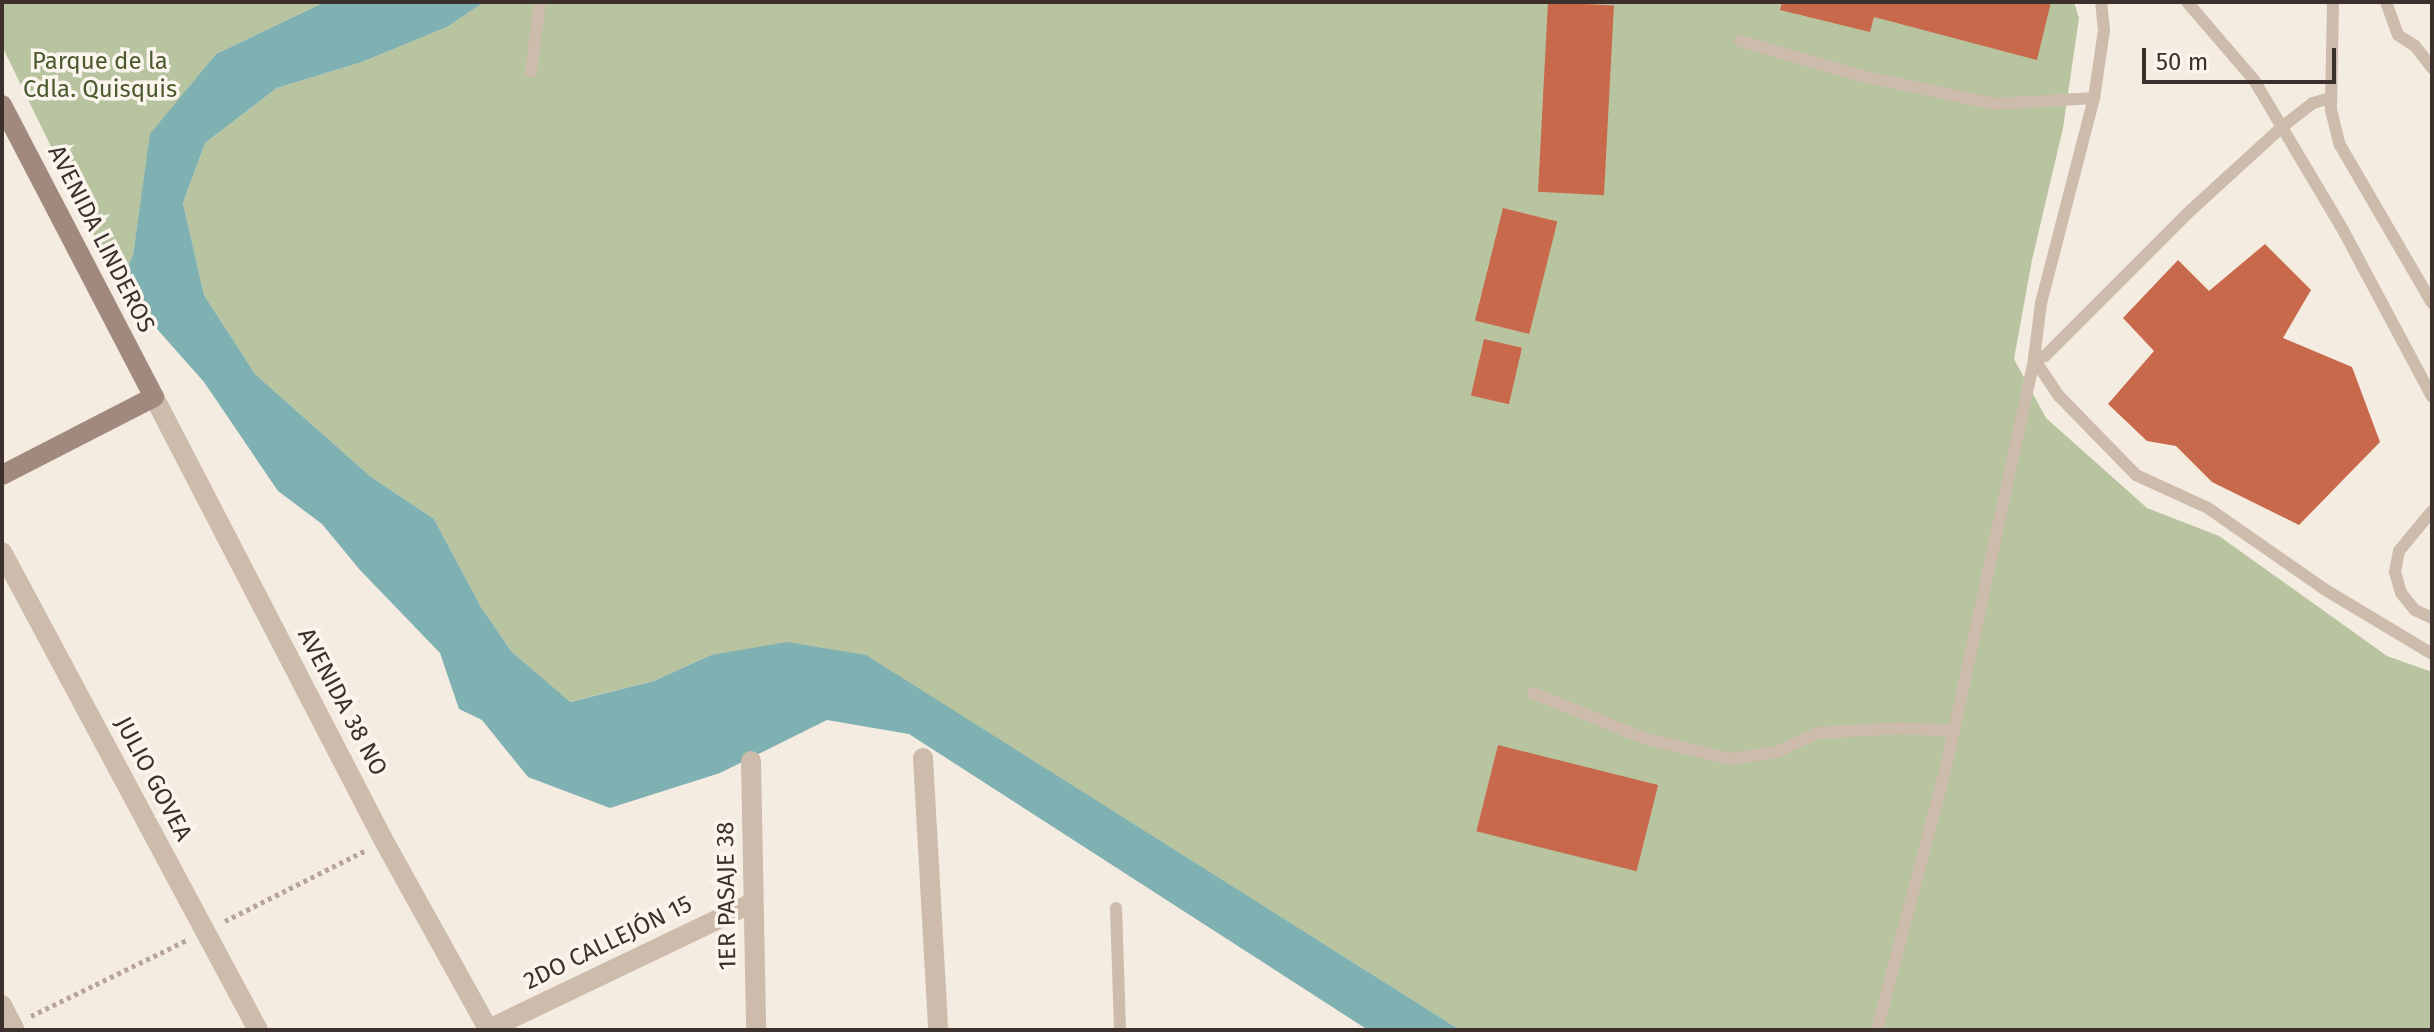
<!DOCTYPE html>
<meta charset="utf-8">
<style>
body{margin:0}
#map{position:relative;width:2434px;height:1032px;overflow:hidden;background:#f4ebe1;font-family:"Fira Sans",sans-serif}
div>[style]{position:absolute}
.green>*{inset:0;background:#b8c4a0}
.water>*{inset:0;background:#7fb0b2}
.building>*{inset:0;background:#c8694b;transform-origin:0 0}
.path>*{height:5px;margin-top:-2.5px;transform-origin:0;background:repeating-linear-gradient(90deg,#b9a596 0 4px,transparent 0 8px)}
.lane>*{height:12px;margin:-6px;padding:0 6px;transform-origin:6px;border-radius:6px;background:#cdbbac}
.street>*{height:20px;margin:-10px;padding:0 10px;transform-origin:10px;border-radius:10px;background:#cdbbac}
.secondary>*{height:20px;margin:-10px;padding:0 10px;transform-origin:10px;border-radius:10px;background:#a18a7d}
span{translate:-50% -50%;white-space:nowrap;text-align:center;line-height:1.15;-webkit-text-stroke:7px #fbf5ee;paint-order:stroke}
.park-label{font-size:24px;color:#4a5a2e}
.street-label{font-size:24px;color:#3b302b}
.frame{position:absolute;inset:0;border:4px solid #3b302b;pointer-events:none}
.scale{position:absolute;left:2142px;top:48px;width:194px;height:36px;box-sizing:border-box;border:4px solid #3b302b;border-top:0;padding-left:10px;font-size:24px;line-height:28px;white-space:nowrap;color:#3b302b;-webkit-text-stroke:6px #fbf5ee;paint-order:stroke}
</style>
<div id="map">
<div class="green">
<i style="clip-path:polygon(2px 2px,325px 2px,216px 54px,151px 134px,133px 255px,119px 286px,2px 46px)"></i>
<i style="clip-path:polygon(484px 2px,2074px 2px,2079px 18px,2063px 128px,2032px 260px,2014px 359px,2046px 418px,2147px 508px,2219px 536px,2387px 656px,2432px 672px,2432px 1030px,1460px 1030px,941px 703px,711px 655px,654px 681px,569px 702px,511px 651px,481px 607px,434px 519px,371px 477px,255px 374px,204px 295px,183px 203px,205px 143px,277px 88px,362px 62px,447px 27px)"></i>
</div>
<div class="water">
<i style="clip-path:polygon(325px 2px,484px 2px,447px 27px,362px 62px,277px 88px,205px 143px,183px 203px,204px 295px,255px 374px,371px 477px,434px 519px,481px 607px,511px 651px,570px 702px,654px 681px,711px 655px,787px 642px,866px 655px,1460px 1030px,1368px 1030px,909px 734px,827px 720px,720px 773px,610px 808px,528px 777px,482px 720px,459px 709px,440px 653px,360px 570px,322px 524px,278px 491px,204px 382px,119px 286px,133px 255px,150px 134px,216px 54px)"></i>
</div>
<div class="building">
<i style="left:1548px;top:2px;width:66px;height:190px;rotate:3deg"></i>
<i style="clip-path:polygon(1782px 2px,2051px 2px,2037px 60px,1874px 17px,1870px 32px,1780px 10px)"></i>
<i style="left:1503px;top:208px;width:56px;height:116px;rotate:14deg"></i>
<i style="clip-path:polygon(2265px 244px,2311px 290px,2283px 338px,2352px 367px,2380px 442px,2299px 525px,2212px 482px,2176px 446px,2147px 441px,2108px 404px,2154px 351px,2123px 318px,2178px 260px,2209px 291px)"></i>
<i style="left:1484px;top:339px;width:39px;height:58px;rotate:13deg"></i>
<i style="left:1498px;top:745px;width:165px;height:89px;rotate:14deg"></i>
</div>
<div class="path">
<i style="left:225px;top:921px;width:158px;rotate:-26.7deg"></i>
<i style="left:31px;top:1016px;width:174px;rotate:-26deg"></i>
</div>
<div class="lane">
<i style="left:2187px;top:2px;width:103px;rotate:49.3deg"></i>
<i style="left:2254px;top:80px;width:174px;rotate:59.3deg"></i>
<i style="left:2343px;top:230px;width:189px;rotate:61.9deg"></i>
<i style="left:2333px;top:2px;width:108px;rotate:91.1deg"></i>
<i style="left:2331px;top:110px;width:36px;rotate:76deg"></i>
<i style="left:2340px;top:145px;width:183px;rotate:59.8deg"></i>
<i style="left:2386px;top:2px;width:35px;rotate:70deg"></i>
<i style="left:2398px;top:35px;width:20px;rotate:33deg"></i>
<i style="left:2415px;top:46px;width:28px;rotate:52deg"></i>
<i style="left:1740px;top:41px;width:127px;rotate:16deg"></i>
<i style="left:1862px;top:76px;width:136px;rotate:11.9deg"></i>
<i style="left:1995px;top:104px;width:99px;rotate:-3.5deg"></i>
<i style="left:531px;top:72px;width:71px;rotate:-82.7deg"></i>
<i style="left:2034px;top:359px;width:45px;rotate:56deg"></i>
<i style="left:2059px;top:396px;width:110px;rotate:45.7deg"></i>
<i style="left:2136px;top:475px;width:79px;rotate:24.6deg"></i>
<i style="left:2208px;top:508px;width:141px;rotate:34.9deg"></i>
<i style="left:2324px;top:589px;width:126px;rotate:31deg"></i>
<i style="left:2034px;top:359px;width:11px;rotate:-15deg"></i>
<i style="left:2045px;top:356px;width:205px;rotate:-45deg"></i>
<i style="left:2190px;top:211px;width:125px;rotate:-42.4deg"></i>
<i style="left:2282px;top:127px;width:39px;rotate:-38deg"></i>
<i style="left:2313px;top:103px;width:19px;rotate:-16deg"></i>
<i style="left:2432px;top:511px;width:52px;rotate:129.5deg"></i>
<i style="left:2399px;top:551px;width:21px;rotate:101deg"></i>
<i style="left:2395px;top:572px;width:22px;rotate:74deg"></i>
<i style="left:2401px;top:593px;width:22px;rotate:51deg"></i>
<i style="left:2415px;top:610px;width:19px;rotate:25deg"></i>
<i style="left:1533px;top:693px;width:119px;rotate:22.2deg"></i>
<i style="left:1643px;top:738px;width:89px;rotate:13.6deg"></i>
<i style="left:1730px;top:759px;width:48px;rotate:-8.5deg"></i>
<i style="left:1777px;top:752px;width:44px;rotate:-25.4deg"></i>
<i style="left:1817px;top:733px;width:83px;rotate:-3.4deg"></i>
<i style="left:1900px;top:728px;width:54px;rotate:3.2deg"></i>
<i style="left:1116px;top:908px;width:122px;rotate:88.1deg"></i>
<i style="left:1877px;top:1030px;width:272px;rotate:-75.3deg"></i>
<i style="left:1946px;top:767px;width:417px;rotate:-77.8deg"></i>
<i style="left:2034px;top:359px;width:56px;rotate:-82.9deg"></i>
<i style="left:2041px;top:303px;width:212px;rotate:-75.5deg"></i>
<i style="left:2094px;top:98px;width:69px;rotate:-81.6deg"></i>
<i style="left:2104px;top:30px;width:28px;rotate:-96deg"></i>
</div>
<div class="street">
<i style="left:154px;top:397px;width:500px;rotate:62.62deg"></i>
<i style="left:384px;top:841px;width:215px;rotate:61deg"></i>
<i style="left:2px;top:552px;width:542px;rotate:61.83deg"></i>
<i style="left:923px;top:758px;width:272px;rotate:86.8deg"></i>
<i style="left:751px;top:761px;width:269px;rotate:88.9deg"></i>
<i style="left:2px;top:1005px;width:28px;rotate:63deg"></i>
<i style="left:487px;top:1030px;width:294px;rotate:-25.6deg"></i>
</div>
<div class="secondary">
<i style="left:2px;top:105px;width:329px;rotate:62.5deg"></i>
<i style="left:154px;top:397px;width:171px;rotate:152.8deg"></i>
</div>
<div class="park-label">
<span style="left:100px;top:76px">Parque de la<br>Cdla. Quisquis</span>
</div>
<div class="street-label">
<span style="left:101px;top:239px;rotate:63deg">AVENIDA LINDEROS</span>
<span style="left:342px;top:702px;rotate:62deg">AVENIDA 38 NO</span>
<span style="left:153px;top:779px;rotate:62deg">JULIO GOVEA</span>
<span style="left:727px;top:896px;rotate:-91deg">1ER PASAJE 38</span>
<span style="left:608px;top:943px;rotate:-26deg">2DO CALLEJÓN 15</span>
</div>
<div class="frame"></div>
<div class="scale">50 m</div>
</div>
